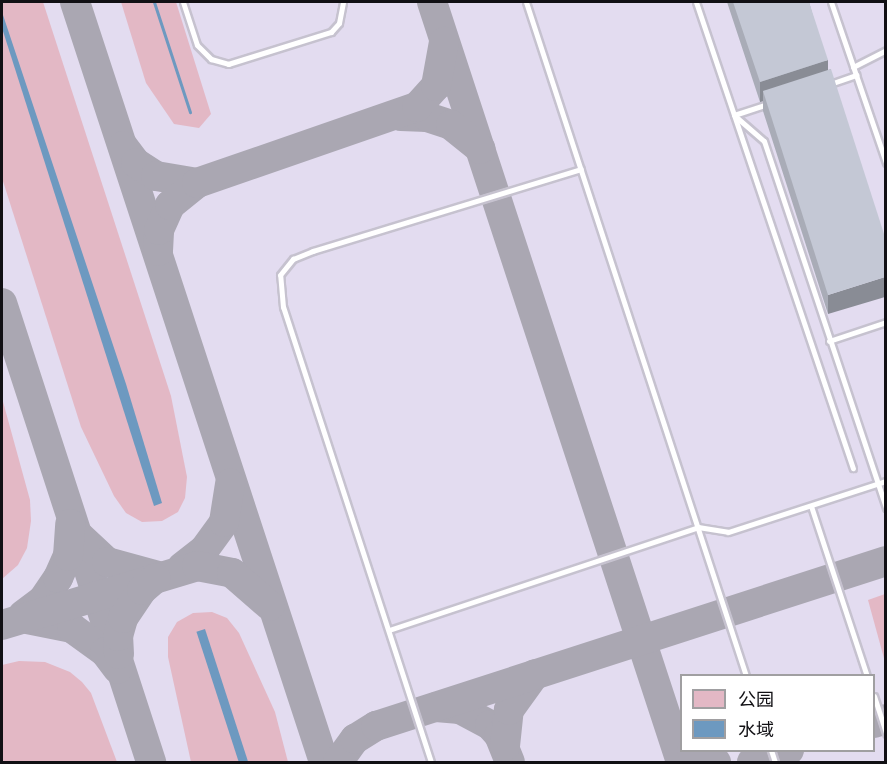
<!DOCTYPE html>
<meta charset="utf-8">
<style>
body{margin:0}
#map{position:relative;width:887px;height:764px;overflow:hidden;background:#eee9f7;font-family:"Source Sans 3","Noto Sans SC",sans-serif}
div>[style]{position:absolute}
.built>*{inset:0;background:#e3dcf0}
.green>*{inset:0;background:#e3b8c5}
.water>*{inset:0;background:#6d99c0;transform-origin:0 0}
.stream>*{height:3px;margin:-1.5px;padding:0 1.5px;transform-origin:1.5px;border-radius:1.5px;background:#6d99c0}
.taxiway>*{height:30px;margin:-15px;padding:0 15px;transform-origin:15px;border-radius:15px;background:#aaa7b2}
.roads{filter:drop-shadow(2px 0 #c6c2cf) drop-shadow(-2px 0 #c6c2cf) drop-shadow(0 2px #c6c2cf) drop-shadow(0 -2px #c6c2cf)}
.lane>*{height:5px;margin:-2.5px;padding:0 2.5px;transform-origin:2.5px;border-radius:2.5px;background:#fff}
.wall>*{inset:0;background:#a9acb7}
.shaded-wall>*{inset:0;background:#898c95}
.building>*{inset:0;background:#c4c8d5}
span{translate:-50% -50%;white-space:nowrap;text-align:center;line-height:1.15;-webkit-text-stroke:4.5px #fff;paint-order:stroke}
.frame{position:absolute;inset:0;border:3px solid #111014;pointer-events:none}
.legend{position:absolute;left:680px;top:674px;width:195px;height:78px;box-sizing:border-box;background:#fff;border:2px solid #a09fa1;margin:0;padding:8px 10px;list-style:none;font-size:18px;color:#111014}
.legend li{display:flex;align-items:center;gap:12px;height:30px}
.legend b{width:30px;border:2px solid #a09fa1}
</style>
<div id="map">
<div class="built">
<i style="clip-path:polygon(evenodd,2px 2px,885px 2px,885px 762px,2px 762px,2px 2px,682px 676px,874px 676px,874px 750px,682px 750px,682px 676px)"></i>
</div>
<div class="green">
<i style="clip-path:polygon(2px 2px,43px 2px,171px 396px,187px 477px,185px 498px,178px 512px,162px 521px,142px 522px,126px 513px,114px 496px,81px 427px,2px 178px)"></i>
<i style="clip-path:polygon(121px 2px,176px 2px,211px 114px,199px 128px,174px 124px,146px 83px)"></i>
<i style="clip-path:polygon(2px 398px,30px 500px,31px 521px,27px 548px,18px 565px,2px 579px)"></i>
<i style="clip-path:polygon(885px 594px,886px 594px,885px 662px,868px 600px)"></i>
<i style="clip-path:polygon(212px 612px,227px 618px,239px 633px,275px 712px,288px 762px,191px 762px,168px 657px,168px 637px,177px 622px,193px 613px)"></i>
<i style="clip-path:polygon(19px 661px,45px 662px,70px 672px,82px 682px,91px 693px,117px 762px,2px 762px,2px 665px)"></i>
</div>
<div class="water">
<i style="clip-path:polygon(2px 12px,126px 384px,162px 503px,154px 506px,2px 28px)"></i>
<i style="left:205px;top:629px;width:140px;height:9px;rotate:72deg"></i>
</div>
<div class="stream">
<i style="left:154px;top:2px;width:116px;rotate:71.9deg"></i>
</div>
<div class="taxiway">
<i style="left:75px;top:2px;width:800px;rotate:71.86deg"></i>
<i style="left:432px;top:2px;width:800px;rotate:71.86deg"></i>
<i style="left:401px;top:116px;width:26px;rotate:2deg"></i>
<i style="left:427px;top:117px;width:25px;rotate:18deg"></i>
<i style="left:451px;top:125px;width:38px;rotate:39deg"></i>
<i style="left:123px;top:146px;width:21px;rotate:53deg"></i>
<i style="left:136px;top:163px;width:24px;rotate:33deg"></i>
<i style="left:156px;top:176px;width:42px;rotate:9.7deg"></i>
<i style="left:158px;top:251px;width:21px;rotate:-87deg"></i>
<i style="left:159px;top:230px;width:27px;rotate:-66deg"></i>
<i style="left:170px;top:205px;width:35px;rotate:-39deg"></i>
<i style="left:197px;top:183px;width:233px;rotate:-19.1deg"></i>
<i style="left:417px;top:107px;width:28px;rotate:-48deg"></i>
<i style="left:436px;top:86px;width:45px;rotate:-79.7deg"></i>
<i style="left:2px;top:303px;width:483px;rotate:72deg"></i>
<i style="left:78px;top:535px;width:40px;rotate:43deg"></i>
<i style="left:107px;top:562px;width:53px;rotate:15.4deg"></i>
<i style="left:182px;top:567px;width:28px;rotate:-38deg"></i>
<i style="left:204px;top:550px;width:34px;rotate:-54deg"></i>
<i style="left:224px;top:522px;width:39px;rotate:-81deg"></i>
<i style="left:23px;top:615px;width:25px;rotate:-37deg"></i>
<i style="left:43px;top:600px;width:27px;rotate:-56deg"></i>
<i style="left:58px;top:578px;width:24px;rotate:-66deg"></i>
<i style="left:68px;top:556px;width:32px;rotate:-86deg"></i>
<i style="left:27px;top:619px;width:46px;rotate:11.3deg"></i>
<i style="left:72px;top:628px;width:41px;rotate:36deg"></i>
<i style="left:105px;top:652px;width:21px;rotate:53deg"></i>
<i style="left:2px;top:625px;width:204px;rotate:-16.8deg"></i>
<i style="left:197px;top:566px;width:36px;rotate:11deg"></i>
<i style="left:232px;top:573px;width:50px;rotate:41deg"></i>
<i style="left:119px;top:654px;width:18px;rotate:-93deg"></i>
<i style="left:118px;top:636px;width:19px;rotate:-74deg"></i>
<i style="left:123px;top:618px;width:34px;rotate:-56deg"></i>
<i style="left:142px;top:590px;width:18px;rotate:-41deg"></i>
<i style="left:436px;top:707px;width:24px;rotate:5deg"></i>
<i style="left:460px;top:709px;width:34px;rotate:28deg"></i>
<i style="left:490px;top:725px;width:13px;rotate:48deg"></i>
<i style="left:499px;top:735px;width:29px;rotate:68deg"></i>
<i style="left:874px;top:723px;width:13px;rotate:-18deg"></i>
<i style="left:505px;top:746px;width:36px;rotate:-84deg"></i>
<i style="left:509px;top:710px;width:44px;rotate:-54.2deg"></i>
<i style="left:692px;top:750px;width:27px;rotate:27deg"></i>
<i style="left:338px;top:762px;width:29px;rotate:-54deg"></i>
<i style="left:355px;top:739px;width:25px;rotate:-32deg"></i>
<i style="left:376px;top:726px;width:536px;rotate:-17.93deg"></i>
<i style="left:752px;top:762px;width:39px;rotate:-18deg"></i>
</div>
<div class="roads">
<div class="lane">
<i style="left:183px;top:2px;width:45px;rotate:72deg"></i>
<i style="left:197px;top:45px;width:20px;rotate:45deg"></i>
<i style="left:211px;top:59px;width:18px;rotate:16deg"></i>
<i style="left:228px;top:64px;width:108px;rotate:-17.3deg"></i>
<i style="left:331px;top:32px;width:12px;rotate:-48deg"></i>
<i style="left:339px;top:23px;width:21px;rotate:-79deg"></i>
<i style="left:526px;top:2px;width:709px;rotate:71.92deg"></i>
<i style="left:696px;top:2px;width:492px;rotate:71.4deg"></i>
<i style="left:831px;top:2px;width:170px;rotate:71.1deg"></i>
<i style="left:853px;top:67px;width:37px;rotate:-27deg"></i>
<i style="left:830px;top:84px;width:28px;rotate:-19deg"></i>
<i style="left:734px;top:115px;width:35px;rotate:-18deg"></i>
<i style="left:735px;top:116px;width:38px;rotate:41deg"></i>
<i style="left:764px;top:141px;width:387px;rotate:71.6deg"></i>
<i style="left:829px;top:341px;width:60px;rotate:-18.4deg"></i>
<i style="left:811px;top:506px;width:179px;rotate:71.8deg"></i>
<i style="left:389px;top:630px;width:326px;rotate:-18.4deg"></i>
<i style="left:698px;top:527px;width:30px;rotate:9deg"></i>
<i style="left:728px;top:532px;width:166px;rotate:-17.9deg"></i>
<i style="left:874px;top:696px;width:40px;rotate:72deg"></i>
<i style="left:771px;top:750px;width:13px;rotate:72deg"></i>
<i style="left:431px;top:762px;width:478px;rotate:-108deg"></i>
<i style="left:283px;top:307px;width:32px;rotate:-95deg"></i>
<i style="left:280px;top:275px;width:21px;rotate:-51deg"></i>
<i style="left:293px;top:259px;width:22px;rotate:-22deg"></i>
<i style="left:313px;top:251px;width:280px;rotate:-17deg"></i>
</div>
</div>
<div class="wall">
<i style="clip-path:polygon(727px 2px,809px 2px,828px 70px,831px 69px,828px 314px,763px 111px,763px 101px,760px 102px)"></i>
</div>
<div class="shaded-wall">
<i style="clip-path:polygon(828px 60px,828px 79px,763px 91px,763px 101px,760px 102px,760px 82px)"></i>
<i style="clip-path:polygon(885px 277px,885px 297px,828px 314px,828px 295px)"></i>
</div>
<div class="building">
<i style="clip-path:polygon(733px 2px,809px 2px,828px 60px,760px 82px)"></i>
<i style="clip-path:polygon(831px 69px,885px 237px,885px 277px,828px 295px,763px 91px)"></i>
</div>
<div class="frame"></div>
<ul class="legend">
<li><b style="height:16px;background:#e3b8c5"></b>公园</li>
<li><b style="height:16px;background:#6d99c0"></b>水域</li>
</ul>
</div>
